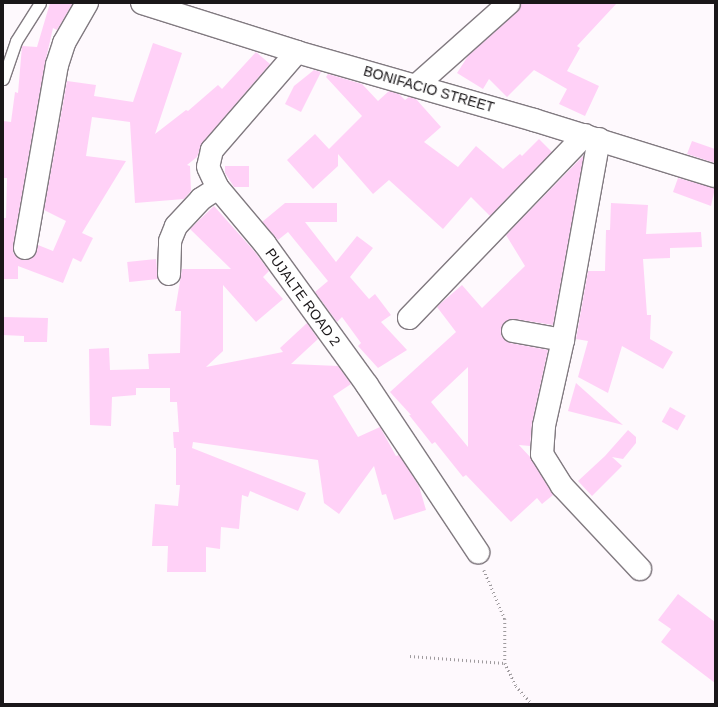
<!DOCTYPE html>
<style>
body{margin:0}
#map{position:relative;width:718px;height:707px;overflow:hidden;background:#fef9fd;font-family:Helvetica,sans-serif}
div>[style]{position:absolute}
.building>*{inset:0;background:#ffd1f7;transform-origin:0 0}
.path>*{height:2.5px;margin-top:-1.25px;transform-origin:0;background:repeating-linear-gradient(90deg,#9f9b9e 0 1px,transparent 0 4px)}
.roads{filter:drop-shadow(1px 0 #817a80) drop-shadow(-1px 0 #817a80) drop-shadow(0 1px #817a80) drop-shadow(0 -1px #817a80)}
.lane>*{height:11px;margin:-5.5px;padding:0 5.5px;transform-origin:5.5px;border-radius:5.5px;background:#fff}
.street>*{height:22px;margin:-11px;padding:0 11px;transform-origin:11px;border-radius:11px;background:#fff}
.secondary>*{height:22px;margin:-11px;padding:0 11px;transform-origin:11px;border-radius:11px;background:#fff}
span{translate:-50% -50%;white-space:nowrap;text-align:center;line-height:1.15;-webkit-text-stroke:3.5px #fff;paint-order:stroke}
.street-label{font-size:14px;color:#1a1719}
.frame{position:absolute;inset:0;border:4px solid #1a1719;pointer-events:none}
</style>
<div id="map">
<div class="building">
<i style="clip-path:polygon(50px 3px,73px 3px,57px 30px,53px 28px,45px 63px,13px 246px,13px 253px,22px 260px,34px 256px,38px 245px,53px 251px,66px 221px,44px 210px,67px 81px,96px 85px,94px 96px,133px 102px,153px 43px,182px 53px,155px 134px,186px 110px,188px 111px,218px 85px,222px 89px,256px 52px,270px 64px,203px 142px,197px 157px,187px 165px,190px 166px,191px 191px,184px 199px,135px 203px,130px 122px,92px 117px,86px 156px,126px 161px,82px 233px,93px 238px,81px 262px,73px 258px,63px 283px,18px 266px,18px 279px,3px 279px,3px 218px,6px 218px,7px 178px,3px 178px,3px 121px,11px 122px,15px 92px,18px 93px,22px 46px,37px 47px)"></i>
<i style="clip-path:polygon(521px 3px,617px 3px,577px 46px,580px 48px,567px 71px,599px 86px,585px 116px,559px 104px,567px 89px,534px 70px,507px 97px,489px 79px,483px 89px,457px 73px,468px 56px,517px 12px)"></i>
<i style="clip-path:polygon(314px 70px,321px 72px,301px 112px,285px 104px,294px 86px)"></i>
<i style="clip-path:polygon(328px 74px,362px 84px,378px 101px,389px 91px,399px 94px,405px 100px,409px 97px,416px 99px,441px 127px,424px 142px,458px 167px,476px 146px,503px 169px,520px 154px,522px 156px,539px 139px,552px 152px,490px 216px,471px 197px,443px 229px,389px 180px,373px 194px,338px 154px,338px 166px,313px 189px,287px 160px,315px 134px,329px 149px,362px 116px,326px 77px)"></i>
<i style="clip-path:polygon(692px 141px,715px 149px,715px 163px,687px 154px)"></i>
<i style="clip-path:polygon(evenodd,584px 155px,553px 325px,515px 319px,504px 323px,501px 328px,501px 336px,510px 343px,548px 350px,532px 423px,530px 446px,519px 445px,531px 458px,553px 495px,542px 504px,537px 498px,511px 522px,466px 475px,463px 477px,435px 442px,432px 444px,409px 415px,411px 415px,390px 392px,456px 332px,437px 307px,440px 304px,462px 285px,482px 308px,525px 266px,506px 235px,584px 155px,468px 367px,468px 447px,431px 402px,468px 367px)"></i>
<i style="clip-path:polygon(225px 166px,249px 166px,249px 187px,234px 187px,225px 173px)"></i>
<i style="clip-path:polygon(678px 178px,715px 188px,711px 206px,673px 192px)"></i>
<i style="clip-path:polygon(285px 203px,337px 203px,337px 222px,305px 222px,336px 262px,357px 236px,373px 248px,350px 277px,369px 299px,375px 294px,391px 315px,381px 322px,407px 350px,378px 368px,358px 346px,361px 343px,342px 317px,337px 322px,315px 292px,328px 281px,288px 232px,278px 240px,262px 222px)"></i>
<i style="clip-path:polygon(611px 203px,648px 205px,646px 234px,701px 232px,702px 247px,670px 248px,670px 258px,643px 259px,647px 315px,651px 315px,650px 339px,673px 352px,663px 369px,622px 346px,608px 393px,578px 377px,588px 341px,576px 339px,588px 271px,605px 271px,606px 230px,610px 230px)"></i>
<i style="clip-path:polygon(214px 206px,255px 252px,269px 271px,263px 277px,283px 299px,256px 322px,223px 285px,223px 351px,206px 367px,283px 352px,280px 348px,307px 323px,318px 339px,291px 364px,338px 366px,351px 384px,333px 396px,358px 437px,380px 427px,396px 456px,399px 455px,419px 486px,426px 510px,394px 520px,386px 494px,382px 495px,374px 466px,339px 514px,324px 503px,318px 460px,193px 442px,192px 448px,306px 493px,298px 511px,250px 491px,248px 497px,242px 495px,239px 529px,221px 527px,220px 549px,206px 547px,206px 572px,167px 572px,168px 546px,152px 546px,155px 504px,178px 506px,180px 485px,176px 485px,176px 448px,174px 448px,173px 432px,179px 432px,177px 402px,170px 402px,170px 388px,136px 388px,136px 395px,112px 397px,111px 426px,90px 425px,89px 349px,109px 348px,110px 370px,149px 369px,148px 354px,180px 353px,181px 311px,175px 311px,182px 269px,231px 269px,190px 229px)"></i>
<i style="left:156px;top:259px;width:20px;height:29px;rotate:84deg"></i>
<i style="clip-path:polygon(3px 317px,48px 318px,47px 342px,24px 342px,24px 336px,3px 335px)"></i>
<i style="clip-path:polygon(576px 383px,623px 425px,568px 411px)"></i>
<i style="left:670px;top:407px;width:18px;height:17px;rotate:29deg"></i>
<i style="clip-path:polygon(628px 430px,636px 437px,636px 443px,623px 459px,612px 457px,622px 466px,592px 496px,578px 481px,605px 456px)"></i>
<i style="clip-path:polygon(678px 594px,715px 622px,715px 683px,661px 642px,671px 629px,658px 620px)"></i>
</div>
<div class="path">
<i style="left:484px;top:570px;width:53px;rotate:66.8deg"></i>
<i style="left:505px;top:619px;width:44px;rotate:90deg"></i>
<i style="left:505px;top:663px;width:25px;rotate:64deg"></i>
<i style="left:516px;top:686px;width:24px;rotate:48deg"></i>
<i style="left:410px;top:656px;width:95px;rotate:4.2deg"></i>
</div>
<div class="roads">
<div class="lane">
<i style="left:3px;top:79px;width:40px;rotate:-71.1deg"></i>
<i style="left:16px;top:41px;width:45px;rotate:-57.7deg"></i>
</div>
<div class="street">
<i style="left:297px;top:52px;width:130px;rotate:130.9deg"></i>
<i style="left:212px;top:150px;width:17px;rotate:103deg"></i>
<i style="left:208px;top:167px;width:23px;rotate:65deg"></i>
<i style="left:218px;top:188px;width:73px;rotate:50deg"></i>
<i style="left:265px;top:244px;width:174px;rotate:54.1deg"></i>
<i style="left:367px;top:385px;width:201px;rotate:56.4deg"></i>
<i style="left:417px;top:85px;width:123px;rotate:-41.7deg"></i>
<i style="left:599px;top:139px;width:204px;rotate:100.2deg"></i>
<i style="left:563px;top:340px;width:88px;rotate:102.5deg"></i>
<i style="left:544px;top:426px;width:28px;rotate:94deg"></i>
<i style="left:542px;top:454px;width:38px;rotate:58deg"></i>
<i style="left:562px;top:486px;width:114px;rotate:46.8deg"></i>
<i style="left:25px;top:248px;width:186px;rotate:-80.1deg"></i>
<i style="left:57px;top:65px;width:23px;rotate:-72deg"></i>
<i style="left:64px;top:43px;width:46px;rotate:-60.1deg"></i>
<i style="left:169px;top:274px;width:33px;rotate:-88deg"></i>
<i style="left:170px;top:241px;width:16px;rotate:-68deg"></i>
<i style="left:176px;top:226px;width:37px;rotate:-47deg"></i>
<i style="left:201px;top:199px;width:20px;rotate:-33deg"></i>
<i style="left:409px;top:318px;width:254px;rotate:-46.1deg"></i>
<i style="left:513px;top:331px;width:51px;rotate:10.2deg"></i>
</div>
<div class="secondary">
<i style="left:142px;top:3px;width:163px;rotate:17.5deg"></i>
<i style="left:297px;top:52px;width:247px;rotate:16deg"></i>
<i style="left:534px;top:120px;width:189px;rotate:17.2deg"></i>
</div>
</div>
<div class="street-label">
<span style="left:429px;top:89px;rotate:16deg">BONIFACIO STREET</span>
<span style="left:303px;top:297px;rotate:54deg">PUJALTE ROAD 2</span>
</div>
<div class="frame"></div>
</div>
